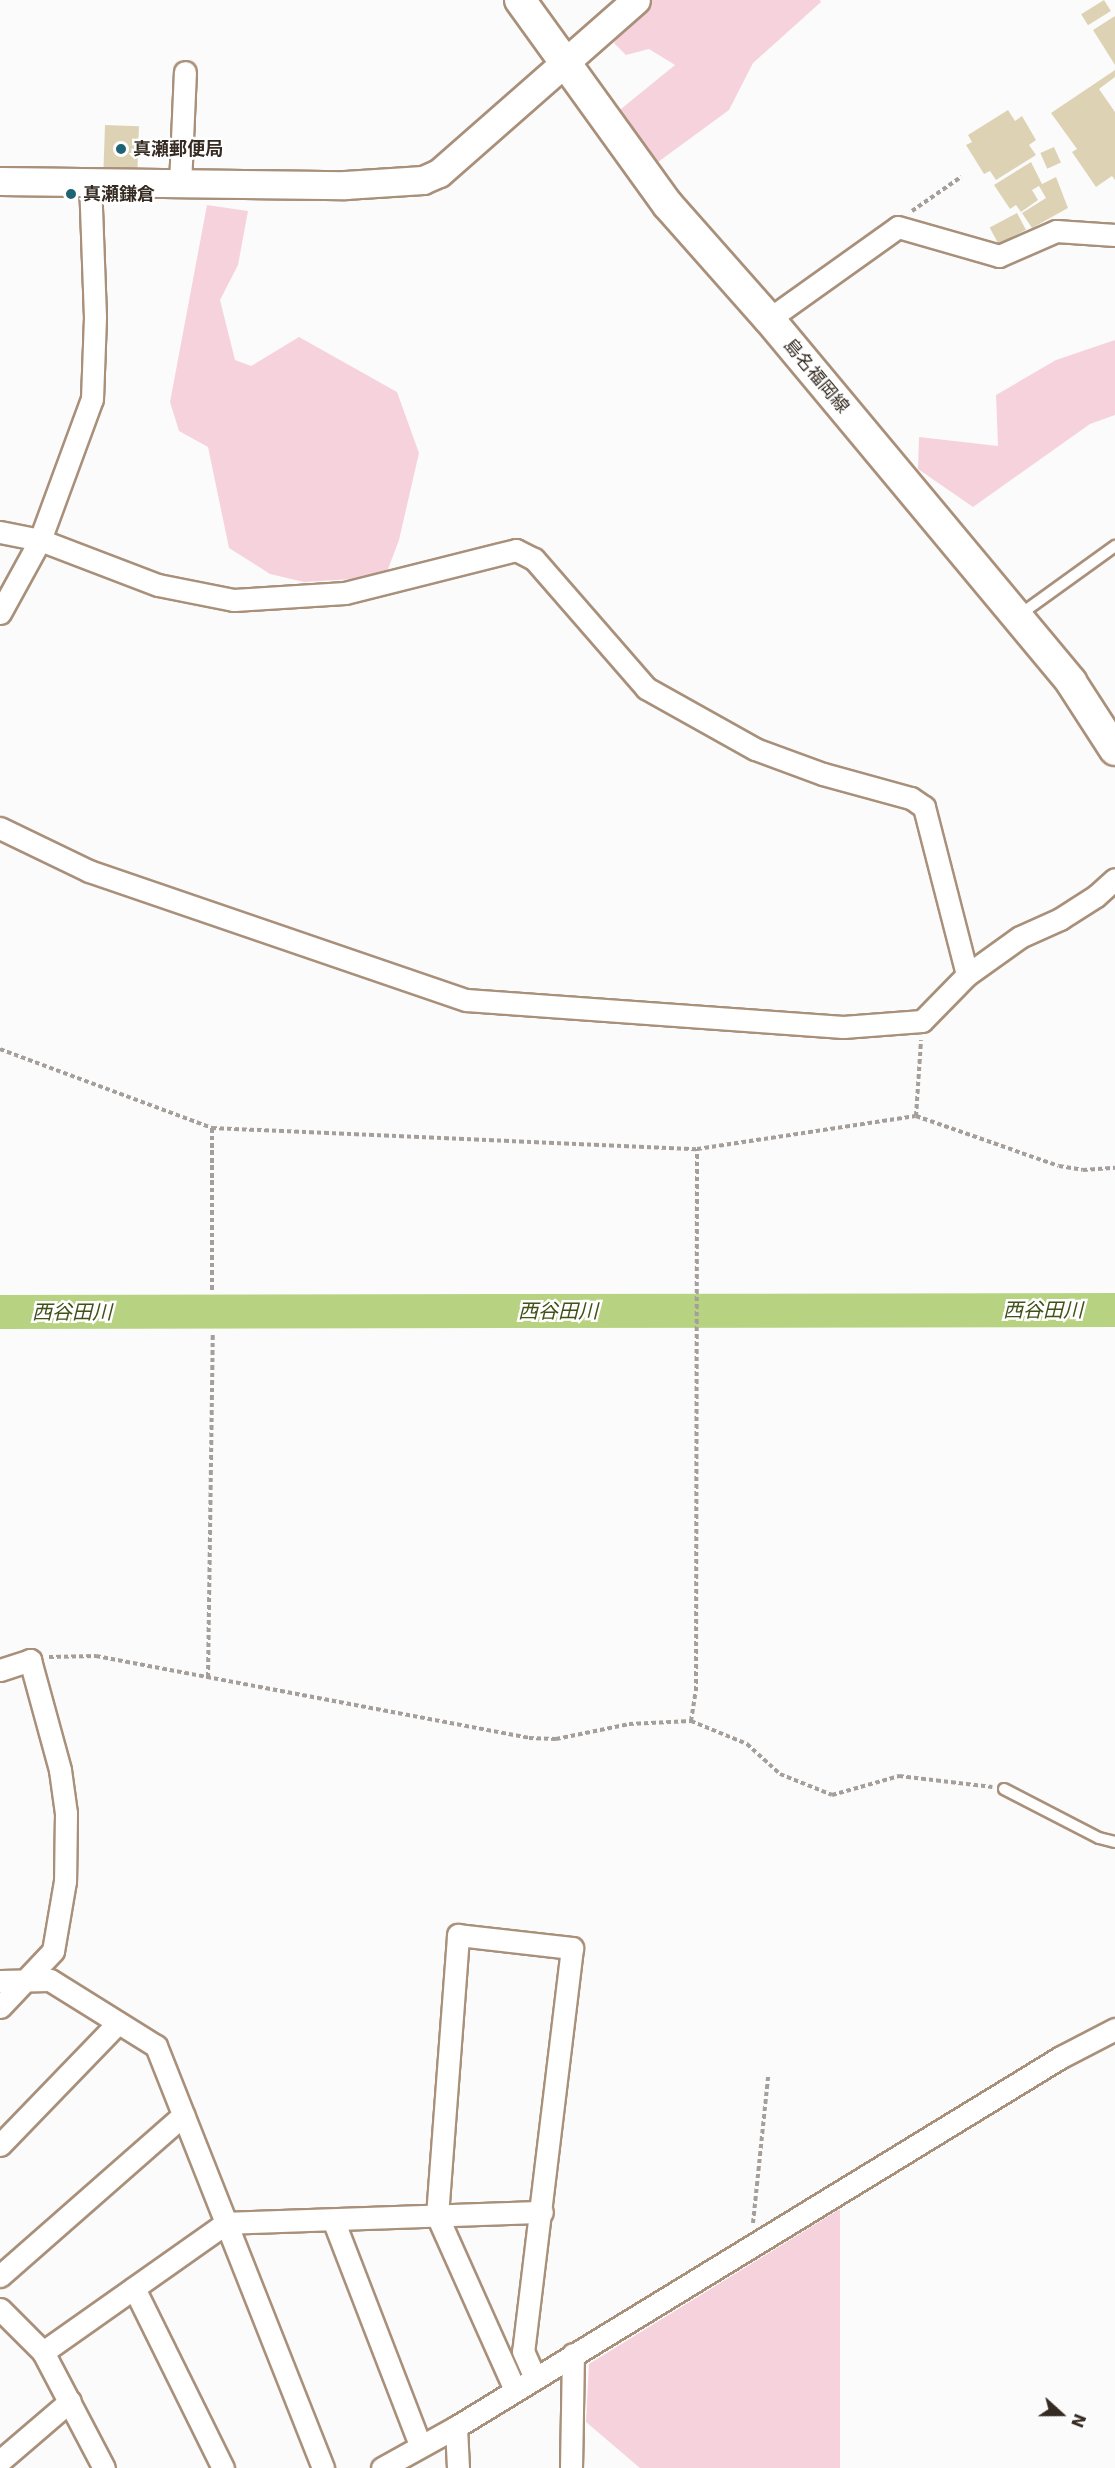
<!DOCTYPE html>
<meta charset="utf-8">
<style>
body{margin:0}
#map{position:relative;width:1115px;height:2468px;overflow:hidden;background:#fbfbfb;font-family:"DejaVu Sans","Noto Sans JP",sans-serif}
div>[style]{position:absolute}
.green>*{inset:0;background:#f6d3dc}
.river>*{height:34px;margin:-17px;padding:0 17px;transform-origin:17px;border-radius:17px;background:#b7d281}
.building>*{inset:0;background:#ddd3b4;transform-origin:0 0}
.path>*{height:4px;margin-top:-2px;transform-origin:0;background:repeating-linear-gradient(90deg,#a49f9b 0 4.5px,transparent 0 7.5px)}
.roads{filter:drop-shadow(2px 0 #a9907a) drop-shadow(-2px 0 #a9907a) drop-shadow(0 2px #a9907a) drop-shadow(0 -2px #a9907a)}
.service>*{height:10px;margin:-5px;padding:0 5px;transform-origin:5px;border-radius:5px;background:#fff}
.minor>*{height:21px;margin:-10.5px;padding:0 10.5px;transform-origin:10.5px;border-radius:10.5px;background:#fff}
.tertiary>*{height:27px;margin:-13.5px;padding:0 13.5px;transform-origin:13.5px;border-radius:13.5px;background:#fff}
.secondary>*{height:30px;margin:-15px;padding:0 15px;transform-origin:15px;border-radius:15px;background:#fff}
.dots>*{width:16px;height:16px;translate:-50% -50%;box-sizing:border-box;border:3px solid #fff;border-radius:50%}
span{translate:-50% -50%;white-space:nowrap;text-align:center;line-height:1.15;-webkit-text-stroke:5px #fff;paint-order:stroke}
.poi-label{font-size:18px;color:#352b22;font-weight:700}
.left{translate:0 -50%;text-align:left}
.street-label{font-size:18px;color:#352b22}
.water-label{font-size:20px;color:#415218;font-style:italic}
.north{position:absolute;left:1031px;top:2384px;width:60px;height:60px;-webkit-text-stroke:4px #fff;paint-order:stroke;rotate:111deg;font-size:16px;font-weight:700;line-height:24px;text-align:center;color:#352b22}
.north::after{content:'';display:block;margin:auto;width:21px;height:27px;background:#352b22;clip-path:polygon(50% 0,100% 100%,50% 72%,0 100%)}
</style>
<div id="map">
<div class="green">
<i style="clip-path:polygon(651px 0,820px 0,821px 2px,753px 63px,729px 110px,654px 165px,616px 113px,675px 65px,649px 49px,626px 55px,614px 43px,637px 9px)"></i>
<i style="clip-path:polygon(207px 205px,248px 211px,238px 265px,220px 300px,235px 360px,251px 366px,299px 337px,397px 392px,419px 453px,399px 540px,385px 577px,304px 582px,270px 574px,229px 548px,208px 447px,179px 431px,170px 402px)"></i>
<i style="clip-path:polygon(1115px 340px,1115px 415px,1090px 424px,973px 507px,918px 469px,919px 437px,998px 446px,996px 395px,1056px 360px)"></i>
<i style="clip-path:polygon(840px 2209px,840px 2468px,640px 2468px,586px 2422px,589px 2364px)"></i>
</div>
<div class="river">
<i style="left:0;top:1312px;width:1115px;rotate:-0.1deg"></i>
</div>
<div class="building">
<i style="left:1104px;top:0;width:13px;height:27px;rotate:58deg"></i>
<i style="clip-path:polygon(1115px 16px,1115px 65px,1093px 30px)"></i>
<i style="clip-path:polygon(1115px 70px,1115px 77px,1099px 89px,1115px 112px,1115px 180px,1112px 176px,1096px 187px,1072px 152px,1077px 149px,1051px 113px)"></i>
<i style="clip-path:polygon(1008px 110px,1015px 121px,1022px 116px,1036px 140px,1029px 145px,1036px 155px,996px 180px,990px 171px,984px 174px,966px 145px,972px 142px,968px 135px)"></i>
<i style="left:105px;top:125px;width:34px;height:47px;rotate:2deg"></i>
<i style="left:1054px;top:147px;width:17px;height:15px;rotate:66deg"></i>
<i style="clip-path:polygon(1031px 162px,1042px 184px,1056px 177px,1068px 208px,1032px 228px,1022px 213px,1046px 198px,1039px 186px,1032px 190px,1038px 200px,1021px 212px,1016px 205px,1010px 209px,994px 185px)"></i>
<i style="left:1017px;top:213px;width:19px;height:31px;rotate:62deg"></i>
</div>
<div class="path">
<i style="left:912px;top:211px;width:60px;rotate:-34.8deg"></i>
<i style="left:0;top:1049px;width:226px;rotate:20.4deg"></i>
<i style="left:212px;top:1128px;width:485px;rotate:2.5deg"></i>
<i style="left:697px;top:1149px;width:221px;rotate:-8.6deg"></i>
<i style="left:916px;top:1116px;width:151px;rotate:19.3deg"></i>
<i style="left:1059px;top:1166px;width:24px;rotate:9deg"></i>
<i style="left:1083px;top:1170px;width:32px;rotate:-4deg"></i>
<i style="left:916px;top:1116px;width:76px;rotate:-86.2deg"></i>
<i style="left:212px;top:1128px;width:165px;rotate:90deg"></i>
<i style="left:49px;top:1657px;width:47px;rotate:-1.2deg"></i>
<i style="left:96px;top:1656px;width:441px;rotate:10.7deg"></i>
<i style="left:529px;top:1738px;width:27px;rotate:2deg"></i>
<i style="left:556px;top:1739px;width:75px;rotate:-11.6deg"></i>
<i style="left:629px;top:1724px;width:62px;rotate:-2.8deg"></i>
<i style="left:691px;top:1721px;width:61px;rotate:22.3deg"></i>
<i style="left:747px;top:1744px;width:45px;rotate:42.3deg"></i>
<i style="left:780px;top:1774px;width:56px;rotate:22deg"></i>
<i style="left:832px;top:1795px;width:70px;rotate:-15.8deg"></i>
<i style="left:899px;top:1776px;width:94px;rotate:6.7deg"></i>
<i style="left:208px;top:1677px;width:345px;rotate:-89.2deg"></i>
<i style="left:691px;top:1721px;width:30px;rotate:-81deg"></i>
<i style="left:696px;top:1691px;width:542px;rotate:-89.89deg"></i>
<i style="left:753px;top:2223px;width:147px;rotate:-84.1deg"></i>
</div>
<div class="roads">
<div class="service">
<i style="left:1018px;top:616px;width:120px;rotate:-35.8deg"></i>
<i style="left:1004px;top:1789px;width:107px;rotate:27.3deg"></i>
<i style="left:1099px;top:1838px;width:16px;rotate:14deg"></i>
</div>
<div class="minor">
<i style="left:180px;top:185px;width:113px;rotate:-87.5deg"></i>
<i style="left:769px;top:319px;width:158px;rotate:-35.5deg"></i>
<i style="left:898px;top:227px;width:105px;rotate:16deg"></i>
<i style="left:999px;top:256px;width:62px;rotate:-23.7deg"></i>
<i style="left:1056px;top:231px;width:59px;rotate:3.9deg"></i>
<i style="left:0;top:532px;width:41px;rotate:11.3deg"></i>
<i style="left:40px;top:540px;width:126px;rotate:20.9deg"></i>
<i style="left:158px;top:585px;width:77px;rotate:11.2deg"></i>
<i style="left:234px;top:600px;width:111px;rotate:-3.6deg"></i>
<i style="left:345px;top:593px;width:176px;rotate:-14.1deg"></i>
<i style="left:516px;top:550px;width:20px;rotate:27deg"></i>
<i style="left:534px;top:559px;width:171px;rotate:49deg"></i>
<i style="left:646px;top:688px;width:125px;rotate:29.2deg"></i>
<i style="left:755px;top:749px;width:72px;rotate:20.2deg"></i>
<i style="left:823px;top:774px;width:91px;rotate:15.3deg"></i>
<i style="left:911px;top:798px;width:16px;rotate:35deg"></i>
<i style="left:924px;top:807px;width:173px;rotate:75.6deg"></i>
<i style="left:0;top:613px;width:83px;rotate:-61.3deg"></i>
<i style="left:40px;top:540px;width:150px;rotate:-69.8deg"></i>
<i style="left:92px;top:399px;width:82px;rotate:-87.9deg"></i>
<i style="left:95px;top:317px;width:134px;rotate:-92.1deg"></i>
<i style="left:0;top:828px;width:99px;rotate:25.8deg"></i>
<i style="left:89px;top:871px;width:398px;rotate:18.9deg"></i>
<i style="left:466px;top:1000px;width:378px;rotate:4.1deg"></i>
<i style="left:843px;top:1027px;width:79px;rotate:-4.3deg"></i>
<i style="left:922px;top:1021px;width:64px;rotate:-45.6deg"></i>
<i style="left:967px;top:975px;width:65px;rotate:-35.6deg"></i>
<i style="left:1020px;top:937px;width:44px;rotate:-24.2deg"></i>
<i style="left:1060px;top:919px;width:43px;rotate:-32.6deg"></i>
<i style="left:1096px;top:896px;width:25px;rotate:-42deg"></i>
<i style="left:0;top:1670px;width:32px;rotate:-18deg"></i>
<i style="left:30px;top:1660px;width:114px;rotate:74.7deg"></i>
<i style="left:60px;top:1770px;width:43px;rotate:82.1deg"></i>
<i style="left:66px;top:1813px;width:68px;rotate:90.8deg"></i>
<i style="left:65px;top:1881px;width:71px;rotate:99.7deg"></i>
<i style="left:53px;top:1951px;width:77px;rotate:133.4deg"></i>
<i style="left:0;top:1981px;width:50px;rotate:-1.1deg"></i>
<i style="left:50px;top:1980px;width:125px;rotate:31.9deg"></i>
<i style="left:156px;top:2046px;width:454px;rotate:68.4deg"></i>
<i style="left:0;top:2145px;width:170px;rotate:-46deg"></i>
<i style="left:334px;top:2222px;width:239px;rotate:68.9deg"></i>
<i style="left:0;top:2276px;width:244px;rotate:-41.3deg"></i>
<i style="left:134px;top:2288px;width:201px;rotate:63.7deg"></i>
<i style="left:0;top:2309px;width:61px;rotate:45deg"></i>
<i style="left:43px;top:2352px;width:131px;rotate:62.3deg"></i>
<i style="left:43px;top:2352px;width:224px;rotate:-35.2deg"></i>
<i style="left:226px;top:2223px;width:316px;rotate:-2deg"></i>
<i style="left:515px;top:2390px;width:191px;rotate:-114.1deg"></i>
<i style="left:437px;top:2216px;width:282px;rotate:-85.7deg"></i>
<i style="left:458px;top:1935px;width:115px;rotate:6.5deg"></i>
<i style="left:572px;top:1948px;width:406px;rotate:96.9deg"></i>
<i style="left:523px;top:2351px;width:30px;rotate:66deg"></i>
<i style="left:456px;top:2427px;width:41px;rotate:87.2deg"></i>
<i style="left:0;top:2461px;width:92px;rotate:-40.6deg"></i>
<i style="left:382px;top:2468px;width:85px;rotate:-29deg"></i>
<i style="left:456px;top:2427px;width:709px;rotate:-31.45deg"></i>
<i style="left:1061px;top:2057px;width:61px;rotate:-27.4deg"></i>
<i style="left:571px;top:2468px;width:114px;rotate:-89deg"></i>
</div>
<div class="tertiary">
<i style="left:0;top:181px;width:345px;rotate:0.7deg"></i>
<i style="left:345px;top:185px;width:78px;rotate:-3.7deg"></i>
<i style="left:423px;top:180px;width:17px;rotate:-24deg"></i>
<i style="left:439px;top:173px;width:262px;rotate:-41.3deg"></i>
</div>
<div class="secondary">
<i style="left:520px;top:0;width:253px;rotate:54.2deg"></i>
<i style="left:668px;top:205px;width:152px;rotate:48.5deg"></i>
<i style="left:769px;top:319px;width:472px;rotate:50.2deg"></i>
<i style="left:1071px;top:682px;width:81px;rotate:57.1deg"></i>
</div>
</div>
<div class="dots">
<i style="left:121px;top:149px;background:#1e6474"></i>
<i style="left:71px;top:194px;background:#1e6474"></i>
</div>
<div class="poi-label">
<span class="left" style="left:133px;top:149px">真瀬郵便局</span>
<span class="left" style="left:83px;top:194px">真瀬鎌倉</span>
</div>
<div class="street-label">
<span style="left:816px;top:376px;rotate:50deg">島名福岡線</span>
</div>
<div class="water-label">
<span style="left:1043px;top:1310px">西谷田川</span>
<span style="left:558px;top:1311px">西谷田川</span>
<span style="left:72px;top:1312px">西谷田川</span>
</div>
<div class="north">N</div>
</div>
